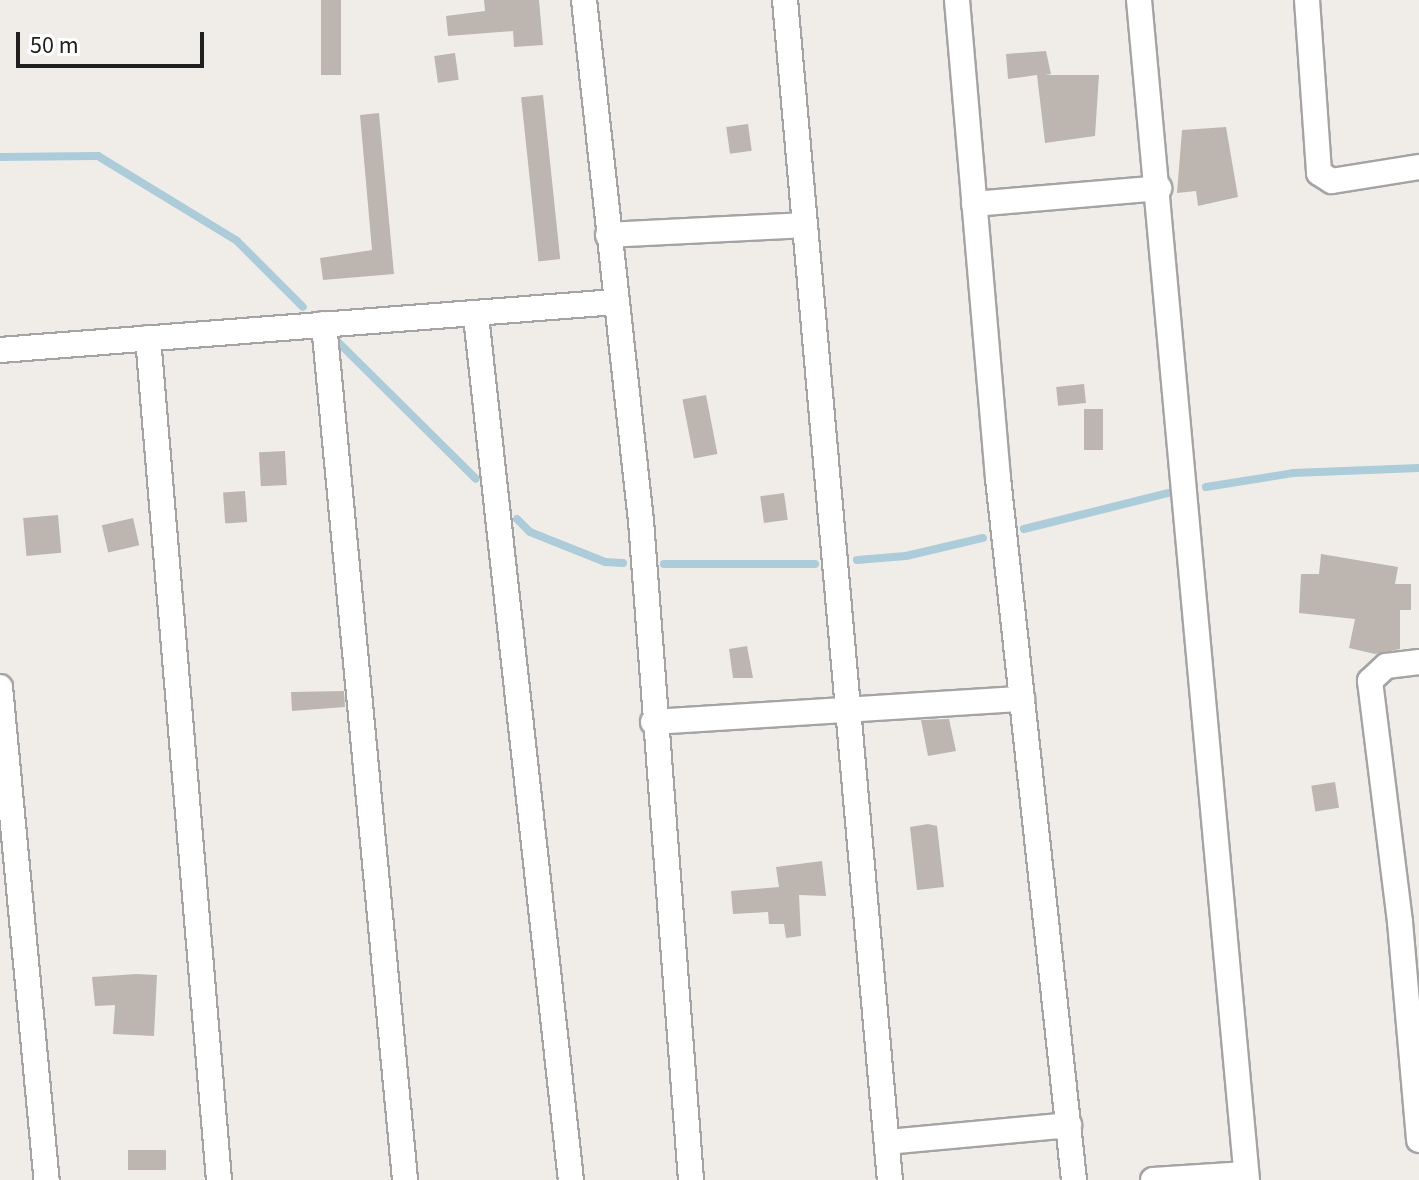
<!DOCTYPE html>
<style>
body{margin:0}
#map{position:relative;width:1419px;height:1180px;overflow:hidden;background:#f0ede8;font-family:"Source Sans 3",sans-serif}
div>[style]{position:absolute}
.stream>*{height:8px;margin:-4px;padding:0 4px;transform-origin:4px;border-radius:4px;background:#acccd9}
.building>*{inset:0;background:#bdb6b0;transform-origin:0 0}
.roads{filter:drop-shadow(2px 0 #a4a4a4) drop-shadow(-2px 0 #a4a4a4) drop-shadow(0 2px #a4a4a4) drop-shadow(0 -2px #a4a4a4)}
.minor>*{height:24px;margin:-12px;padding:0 12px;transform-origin:12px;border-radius:12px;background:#fff}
span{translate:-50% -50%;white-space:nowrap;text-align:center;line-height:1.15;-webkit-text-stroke:6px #fff;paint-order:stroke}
.scale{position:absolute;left:16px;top:32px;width:188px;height:36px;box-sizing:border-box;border:4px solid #202020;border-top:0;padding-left:10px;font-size:24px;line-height:28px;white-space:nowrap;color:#202020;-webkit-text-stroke:6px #fff;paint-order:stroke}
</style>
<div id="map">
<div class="stream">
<i style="left:0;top:157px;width:98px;rotate:-0.6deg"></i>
<i style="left:98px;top:156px;width:163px;rotate:31.4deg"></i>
<i style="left:237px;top:241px;width:93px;rotate:45deg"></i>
<i style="left:338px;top:342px;width:194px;rotate:44.8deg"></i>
<i style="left:1206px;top:487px;width:88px;rotate:-9.1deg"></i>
<i style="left:1293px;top:473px;width:126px;rotate:-2.3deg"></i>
<i style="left:517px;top:519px;width:18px;rotate:45deg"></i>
<i style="left:530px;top:532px;width:81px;rotate:21.8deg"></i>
<i style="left:605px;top:562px;width:18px;rotate:3deg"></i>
<i style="left:1024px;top:529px;width:148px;rotate:-14deg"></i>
<i style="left:857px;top:560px;width:49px;rotate:-4.7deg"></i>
<i style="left:906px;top:556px;width:79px;rotate:-13.2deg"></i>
<i style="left:664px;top:564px;width:151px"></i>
</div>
<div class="building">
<i style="left:321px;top:0;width:20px;height:75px"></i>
<i style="clip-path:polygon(484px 0,539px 0,543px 45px,514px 47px,513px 31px,448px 36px,446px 16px,485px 11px)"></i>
<i style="clip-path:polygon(1046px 51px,1051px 74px,1045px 75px,1099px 75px,1095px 136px,1045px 143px,1037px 75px,1008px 79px,1006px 54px)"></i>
<i style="left:455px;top:53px;width:27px;height:21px;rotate:82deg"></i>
<i style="left:543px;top:95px;width:165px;height:22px;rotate:84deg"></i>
<i style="clip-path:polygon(379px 113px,394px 274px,323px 280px,320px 258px,372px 250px,360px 115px)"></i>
<i style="left:748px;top:124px;width:27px;height:22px;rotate:82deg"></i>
<i style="clip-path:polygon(1226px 127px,1238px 197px,1198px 206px,1196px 191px,1177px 193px,1182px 130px)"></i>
<i style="left:1084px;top:384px;width:19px;height:28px;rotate:84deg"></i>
<i style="left:706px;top:395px;width:60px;height:24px;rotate:79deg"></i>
<i style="left:1084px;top:409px;width:19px;height:41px"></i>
<i style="left:285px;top:451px;width:34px;height:26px;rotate:87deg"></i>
<i style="left:245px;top:491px;width:31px;height:22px;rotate:86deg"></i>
<i style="left:784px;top:493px;width:27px;height:24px;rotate:82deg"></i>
<i style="left:58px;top:515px;width:38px;height:35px;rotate:85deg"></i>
<i style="left:133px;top:518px;width:28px;height:32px;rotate:77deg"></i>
<i style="clip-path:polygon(1321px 554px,1398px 567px,1395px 584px,1411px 584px,1411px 610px,1400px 610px,1400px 649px,1375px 654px,1349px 648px,1355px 619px,1299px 613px,1301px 574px,1319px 574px)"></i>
<i style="clip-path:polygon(747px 646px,753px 678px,733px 678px,729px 649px)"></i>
<i style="clip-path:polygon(344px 691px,345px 707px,292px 711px,291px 692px)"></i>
<i style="clip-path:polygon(949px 719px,956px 751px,928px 756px,921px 720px)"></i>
<i style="left:1335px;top:782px;width:26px;height:24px;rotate:81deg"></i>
<i style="clip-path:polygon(928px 824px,937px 826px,944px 887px,917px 890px,910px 827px)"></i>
<i style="clip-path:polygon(822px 861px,826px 896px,799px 895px,801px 936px,786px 938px,784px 924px,769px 924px,768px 912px,733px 914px,731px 891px,779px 887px,776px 867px)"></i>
<i style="clip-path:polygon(136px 974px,157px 975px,154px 1036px,113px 1034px,115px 1005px,95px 1006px,92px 977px)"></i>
<i style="left:166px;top:1150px;width:20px;height:38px;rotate:90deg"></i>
</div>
<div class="roads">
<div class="minor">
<i style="left:584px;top:0;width:524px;rotate:83.76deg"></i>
<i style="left:641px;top:521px;width:661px;rotate:85.66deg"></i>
<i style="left:785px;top:0;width:1185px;rotate:84.92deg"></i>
<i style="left:957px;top:0;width:480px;rotate:85.1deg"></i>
<i style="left:998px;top:478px;width:706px;rotate:83.82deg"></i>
<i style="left:1139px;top:0;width:1185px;rotate:84.77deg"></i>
<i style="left:1307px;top:0;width:173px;rotate:86deg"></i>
<i style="left:1319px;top:173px;width:15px;rotate:32deg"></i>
<i style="left:1332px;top:181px;width:88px;rotate:-9.1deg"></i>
<i style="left:974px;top:204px;width:186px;rotate:-4.9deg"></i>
<i style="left:608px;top:235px;width:197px;rotate:-2.9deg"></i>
<i style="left:476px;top:316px;width:869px;rotate:83.73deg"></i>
<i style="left:324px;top:324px;width:860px;rotate:84.59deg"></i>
<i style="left:148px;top:338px;width:845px;rotate:85.18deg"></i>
<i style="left:0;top:350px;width:617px;rotate:-4.46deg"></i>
<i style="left:1419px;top:662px;width:33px;rotate:173deg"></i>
<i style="left:1386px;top:666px;width:22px;rotate:137deg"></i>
<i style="left:1370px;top:681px;width:243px;rotate:82.9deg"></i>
<i style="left:1400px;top:922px;width:219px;rotate:85deg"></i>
<i style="left:0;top:687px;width:495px;rotate:84.6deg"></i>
<i style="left:653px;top:722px;width:370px;rotate:-3.6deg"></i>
<i style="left:887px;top:1142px;width:183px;rotate:-5.3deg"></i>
<i style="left:1153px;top:1180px;width:93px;rotate:-3.7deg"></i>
</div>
</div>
<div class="scale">50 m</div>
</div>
